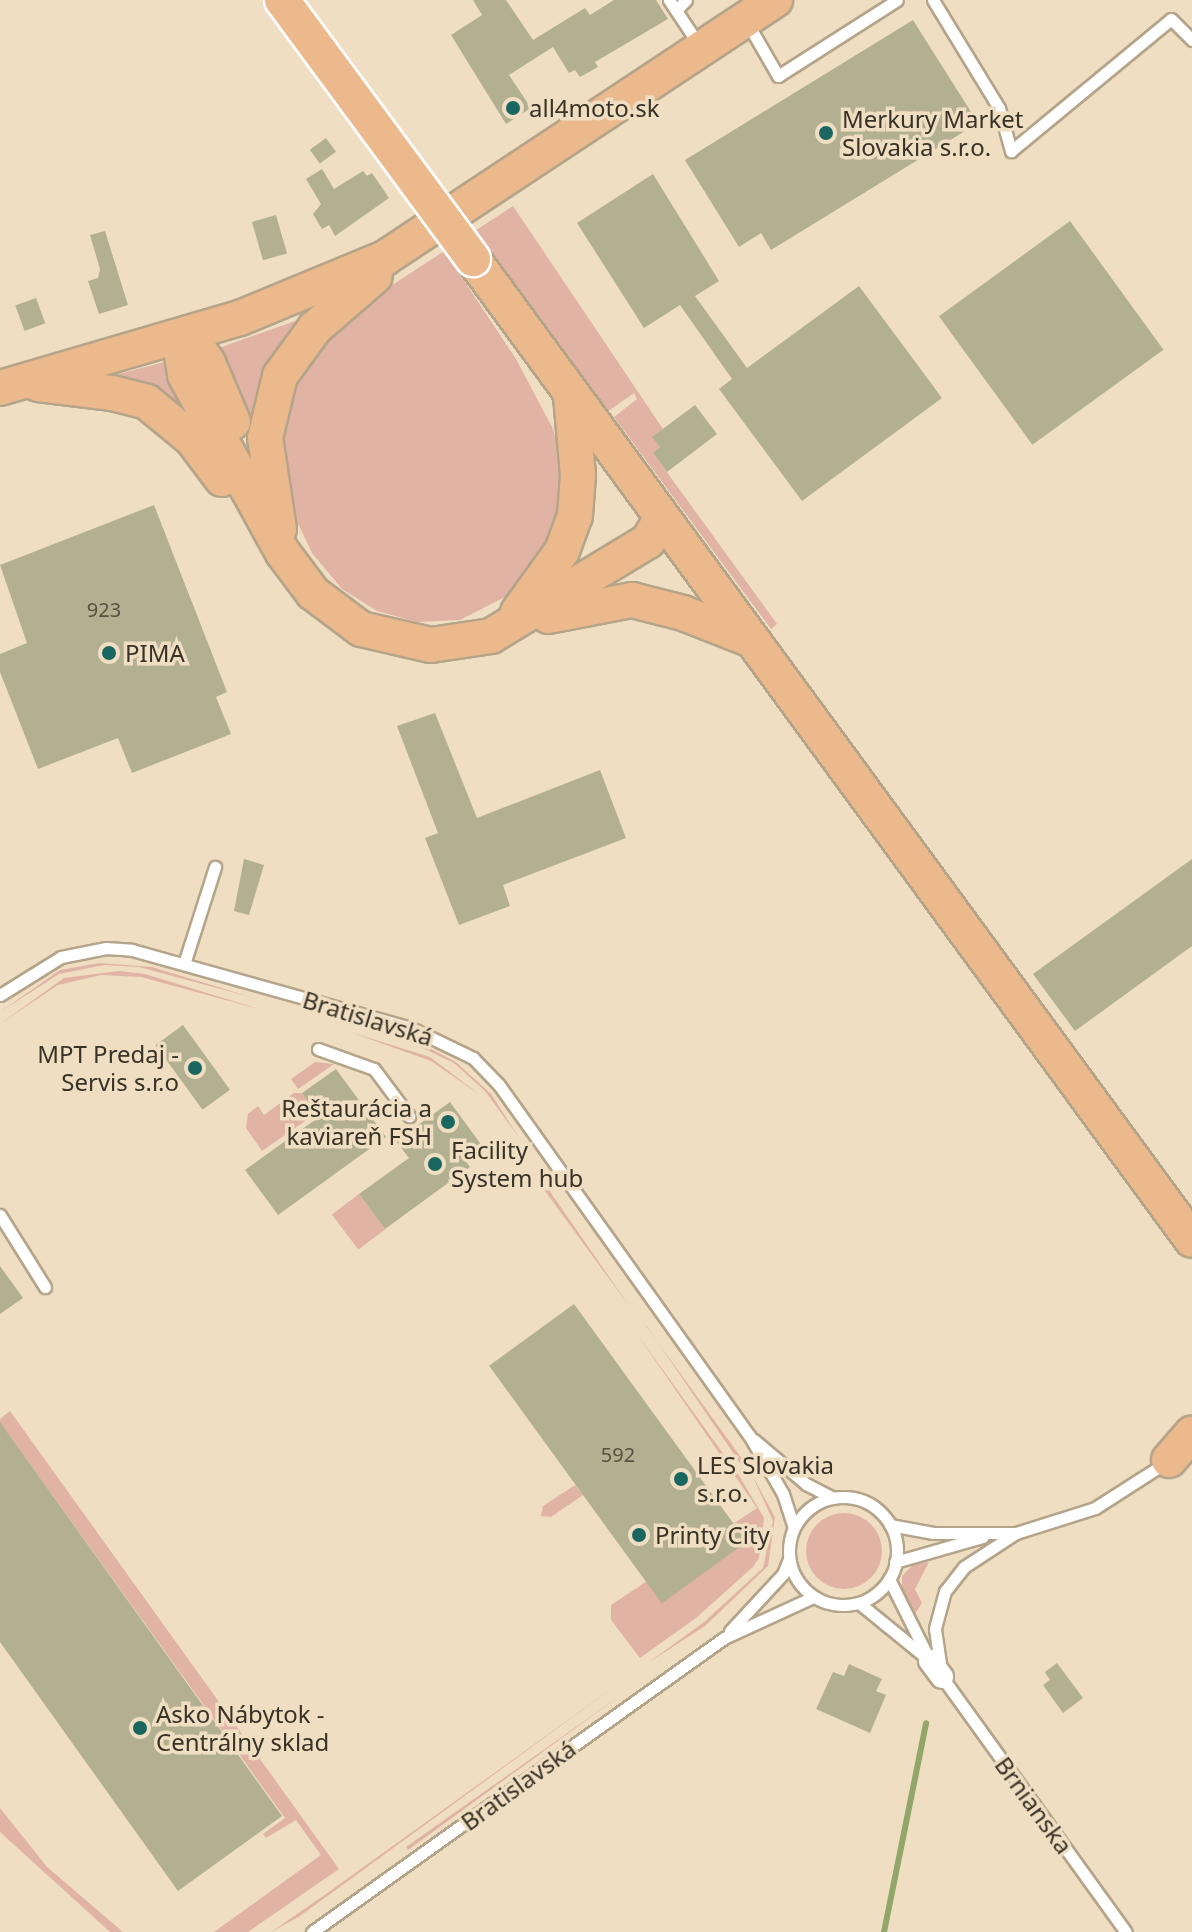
<!DOCTYPE html>
<meta charset="utf-8">
<style>
body{margin:0}
#map{position:relative;width:1192px;height:1932px;overflow:hidden;background:#efdec2;font-family:"Noto Sans",sans-serif}
div>[style]{position:absolute}
.green>*{inset:0;background:#e0b3a5;transform-origin:0 0}
.round{border-radius:50%}
.stream>*{height:6px;margin:-3px;padding:0 3px;transform-origin:3px;border-radius:3px;background:#92a669}
.building>*{inset:0;background:#b3b092;transform-origin:0 0}
.roads{filter:drop-shadow(2px 0 #b4a48a) drop-shadow(-2px 0 #b4a48a) drop-shadow(0 2px #b4a48a) drop-shadow(0 -2px #b4a48a)}
.lane>*{height:11px;margin:-5.5px;padding:0 5.5px;transform-origin:5.5px;border-radius:5.5px;background:#fff}
.lane>.ring{margin:-5.5px;padding:0;box-sizing:content-box;background:none;border:11px solid #fff;border-radius:50%}
.street>*{height:22px;margin:-11px;padding:0 11px;transform-origin:11px;border-radius:11px;background:#fff}
.primary>*{height:34px;margin:-17px;padding:0 17px;transform-origin:17px;border-radius:17px;background:#ebb98c}
.bridges{filter:drop-shadow(2px 0 #fff) drop-shadow(-2px 0 #fff) drop-shadow(0 2px #fff) drop-shadow(0 -2px #fff)}
.primary-bridge>*{height:34px;margin:-17px;padding:0 17px;transform-origin:17px;border-radius:17px;background:#ebb98c}
.dots>*{width:22px;height:22px;translate:-50% -50%;box-sizing:border-box;border:4px solid #efdec2;border-radius:50%}
span{translate:-50% -50%;white-space:nowrap;text-align:center;line-height:1.15;-webkit-text-stroke:7px #efdec2;paint-order:stroke}
.number-label{font-size:20px;color:#575242}
.number-label span{-webkit-text-stroke-width:0}
.poi-label{font-size:24px;color:#383227}
.left{translate:0 -50%;text-align:left}
.right{translate:-100% -50%;text-align:right}
.street-label{font-size:24px;color:#383227}
</style>
<div id="map">
<div class="green">
<i style="clip-path:polygon(513px 206px,663px 429px,653px 437px,660px 447px,653px 453px,777px 624px,771px 629px,614px 417px,637px 399px,634px 393px,604px 414px,489px 248px,457px 270px,516px 359px,553px 429px,563px 462px,558px 529px,515px 592px,460px 620px,417px 622px,377px 611px,342px 589px,312px 553px,294px 515px,275px 449px,296px 367px,377px 295px)"></i>
<i style="clip-path:polygon(298px 320px,266px 370px,249px 439px,213px 350px)"></i>
<i style="clip-path:polygon(168px 361px,211px 440px,108px 377px)"></i>
<i style="clip-path:polygon(100px 963px,152px 967px,254px 998px,139px 967px,104px 965px,59px 974px,0 1012px,60px 970px)"></i>
<i style="clip-path:polygon(119px 971px,145px 974px,259px 1009px,141px 977px,101px 975px,58px 985px,0 1024px,64px 978px)"></i>
<i style="clip-path:polygon(352px 1025px,419px 1043px,456px 1062px,491px 1094px,520px 1139px,485px 1091px,454px 1063px,410px 1042px)"></i>
<i style="clip-path:polygon(350px 1032px,430px 1057px,480px 1095px,431px 1061px)"></i>
<i style="clip-path:polygon(315px 1062px,334px 1064px,298px 1089px,291px 1079px)"></i>
<i style="clip-path:polygon(294px 1093px,302px 1093px,311px 1106px,300px 1114px,305px 1121px,262px 1151px,246px 1128px,248px 1114px,258px 1106px,264px 1115px)"></i>
<i style="clip-path:polygon(537px 1180px,542px 1180px,632px 1310px)"></i>
<i style="left:359px;top:1194px;width:44px;height:34px;rotate:53deg"></i>
<i style="clip-path:polygon(646px 1325px,646px 1326px,748px 1467px,744px 1469px)"></i>
<i style="clip-path:polygon(637px 1334px,740px 1477px,764px 1518px,759px 1558px,753px 1567px,696px 1618px,640px 1658px,611px 1620px,611px 1605px,757px 1508px)"></i>
<i style="clip-path:polygon(10px 1411px,339px 1869px,248px 1932px,214px 1932px,321px 1855px,296px 1820px,266px 1838px,263px 1834px,285px 1818px,7px 1432px,0 1436px,0 1419px)"></i>
<i style="clip-path:polygon(752px 1475px,775px 1517px,768px 1566px,705px 1626px,648px 1663px,704px 1622px,763px 1568px,773px 1521px)"></i>
<i style="clip-path:polygon(575px 1485px,583px 1495px,551px 1517px,541px 1516px,543px 1506px)"></i>
<i class="round" style="left:806px;top:1513px;width:76px;height:76px"></i>
<i style="clip-path:polygon(929px 1562px,915px 1589px,922px 1603px,915px 1614px,902px 1593px,902px 1576px,913px 1565px)"></i>
<i style="clip-path:polygon(625px 1679px,300px 1916px,271px 1932px,326px 1894px)"></i>
<i style="clip-path:polygon(621px 1695px,408px 1850px,406px 1847px)"></i>
<i style="clip-path:polygon(0 1808px,47px 1867px,123px 1932px,110px 1932px,0 1832px)"></i>
</div>
<div class="stream">
<i style="left:884px;top:1932px;width:213px;rotate:-78.6deg"></i>
</div>
<div class="building">
<i style="clip-path:polygon(473px 0,506px 0,533px 40px,585px 8px,590px 15px,614px 0,656px 0,668px 19px,595px 62px,598px 67px,580px 77px,575px 70px,569px 73px,553px 47px,509px 75px,531px 108px,506px 124px,451px 35px,482px 15px)"></i>
<i style="clip-path:polygon(913px 20px,978px 123px,771px 250px,761px 233px,739px 247px,685px 160px)"></i>
<i style="left:326px;top:138px;width:17px;height:20px;rotate:54deg"></i>
<i style="clip-path:polygon(322px 169px,334px 189px,363px 171px,367px 176px,372px 173px,389px 198px,335px 236px,329px 225px,322px 229px,313px 214px,321px 204px,306px 179px)"></i>
<i style="clip-path:polygon(653px 174px,719px 281px,695px 296px,747px 368px,859px 286px,942px 398px,802px 501px,719px 389px,732px 379px,680px 305px,644px 328px,577px 223px)"></i>
<i style="left:276px;top:215px;width:40px;height:25px;rotate:74deg"></i>
<i style="left:1070px;top:221px;width:159px;height:162px;rotate:54deg"></i>
<i style="clip-path:polygon(105px 231px,128px 305px,99px 314px,88px 281px,98px 278px,100px 269px,90px 235px)"></i>
<i style="left:36px;top:298px;width:27px;height:22px;rotate:70deg"></i>
<i style="clip-path:polygon(695px 405px,717px 434px,667px 472px,653px 453px,660px 447px,652px 437px)"></i>
<i style="clip-path:polygon(154px 505px,227px 692px,216px 697px,231px 734px,132px 773px,118px 738px,38px 769px,0 672px,0 654px,27px 643px,0 565px)"></i>
<i style="clip-path:polygon(435px 713px,477px 818px,600px 770px,626px 838px,503px 885px,510px 906px,459px 925px,425px 838px,438px 833px,397px 726px)"></i>
<i style="clip-path:polygon(244px 859px,264px 865px,249px 915px,234px 911px)"></i>
<i style="clip-path:polygon(1192px 859px,1192px 946px,1075px 1031px,1033px 974px)"></i>
<i style="left:183px;top:1025px;width:80px;height:34px;rotate:54deg"></i>
<i style="clip-path:polygon(336px 1069px,386px 1137px,278px 1215px,245px 1170px,319px 1117px,302px 1093px)"></i>
<i style="clip-path:polygon(450px 1102px,483px 1147px,465px 1160px,470px 1167px,385px 1229px,359px 1194px,409px 1158px,396px 1141px)"></i>
<i style="clip-path:polygon(0 1266px,23px 1298px,0 1314px)"></i>
<i style="left:574px;top:1304px;width:294px;height:105px;rotate:54deg"></i>
<i style="clip-path:polygon(0 1422px,282px 1816px,178px 1891px,0 1642px)"></i>
<i style="clip-path:polygon(1057px 1663px,1083px 1698px,1063px 1713px,1043px 1685px,1050px 1680px,1045px 1672px)"></i>
<i style="clip-path:polygon(849px 1664px,882px 1679px,876px 1691px,886px 1695px,870px 1733px,816px 1709px,833px 1672px,844px 1676px)"></i>
</div>
<div class="roads">
<div class="lane">
<i style="left:669px;top:0;width:54px;rotate:56.3deg"></i>
<i style="left:933px;top:0;width:127px;rotate:58.6deg"></i>
<i style="left:999px;top:108px;width:45px;rotate:74.4deg"></i>
<i style="left:1011px;top:151px;width:207px;rotate:-39.5deg"></i>
<i style="left:1171px;top:19px;width:30px;rotate:45deg"></i>
<i style="left:676px;top:10px;width:14px;rotate:-45deg"></i>
<i style="left:748px;top:24px;width:60px;rotate:60deg"></i>
<i style="left:778px;top:76px;width:141px;rotate:-32.6deg"></i>
<i style="left:184px;top:964px;width:102px;rotate:-72.3deg"></i>
<i style="left:0;top:995px;width:72px;rotate:-31.9deg"></i>
<i style="left:61px;top:957px;width:46px;rotate:-11.3deg"></i>
<i style="left:106px;top:948px;width:26px;rotate:4deg"></i>
<i style="left:132px;top:950px;width:290px;rotate:15.6deg"></i>
<i style="left:411px;top:1028px;width:69px;rotate:25.8deg"></i>
<i style="left:473px;top:1058px;width:37px;rotate:46deg"></i>
<i style="left:499px;top:1085px;width:430px;rotate:54.5deg"></i>
<i style="left:749px;top:1435px;width:68px;rotate:60deg"></i>
<i style="left:783px;top:1494px;width:35px;rotate:72deg"></i>
<i style="left:318px;top:1049px;width:59px;rotate:19.7deg"></i>
<i style="left:374px;top:1069px;width:59px;rotate:53.3deg"></i>
<i style="left:0;top:1215px;width:85px;rotate:58deg"></i>
<i style="left:754px;top:1440px;width:68px;rotate:40.2deg"></i>
<i style="left:806px;top:1484px;width:31px;rotate:27deg"></i>
<i class="ring" style="left:789px;top:1497px;width:97px;height:97px"></i>
<i style="left:890px;top:1525px;width:44px;rotate:10.5deg"></i>
<i style="left:933px;top:1533px;width:83px"></i>
<i style="left:1016px;top:1533px;width:83px;rotate:-17.6deg"></i>
<i style="left:1095px;top:1508px;width:85px;rotate:-32.6deg"></i>
<i style="left:1016px;top:1533px;width:62px;rotate:146.8deg"></i>
<i style="left:964px;top:1567px;width:31px;rotate:128deg"></i>
<i style="left:945px;top:1591px;width:39px;rotate:105deg"></i>
<i style="left:935px;top:1629px;width:49px;rotate:81.7deg"></i>
<i style="left:942px;top:1677px;width:314px;rotate:54.2deg"></i>
<i style="left:895px;top:1562px;width:91px;rotate:-15.9deg"></i>
<i style="left:889px;top:1579px;width:92px;rotate:63.4deg"></i>
<i style="left:859px;top:1603px;width:84px;rotate:39.2deg"></i>
<i style="left:730px;top:1631px;width:78px;rotate:-47.1deg"></i>
<i style="left:783px;top:1574px;width:16px;rotate:-68deg"></i>
<i style="left:312px;top:1932px;width:506px;rotate:-35.51deg"></i>
<i style="left:724px;top:1638px;width:98px;rotate:-24.7deg"></i>
</div>
<div class="street">
<i style="left:930px;top:1661px;width:20px;rotate:53deg"></i>
</div>
<div class="primary">
<i style="left:473px;top:259px;width:1216px;rotate:53.76deg"></i>
<i style="left:189px;top:334px;width:22px;rotate:108deg"></i>
<i style="left:182px;top:355px;width:20px;rotate:81deg"></i>
<i style="left:185px;top:375px;width:203px;rotate:61.2deg"></i>
<i style="left:283px;top:553px;width:50px;rotate:53.1deg"></i>
<i style="left:313px;top:593px;width:60px;rotate:36.9deg"></i>
<i style="left:361px;top:629px;width:72px;rotate:12.9deg"></i>
<i style="left:431px;top:645px;width:61px;rotate:-8.5deg"></i>
<i style="left:491px;top:636px;width:184px;rotate:-31.2deg"></i>
<i style="left:648px;top:541px;width:27px;rotate:-59deg"></i>
<i style="left:189px;top:334px;width:35px;rotate:57deg"></i>
<i style="left:208px;top:363px;width:64px;rotate:67deg"></i>
<i style="left:38px;top:384px;width:75px;rotate:6.9deg"></i>
<i style="left:112px;top:393px;width:36px;rotate:14deg"></i>
<i style="left:147px;top:402px;width:58px;rotate:39.4deg"></i>
<i style="left:192px;top:439px;width:50px;rotate:53.1deg"></i>
<i style="left:0;top:388px;width:250px;rotate:-16.3deg"></i>
<i style="left:240px;top:318px;width:157px;rotate:-22.5deg"></i>
<i style="left:385px;top:258px;width:468px;rotate:-33.5deg"></i>
<i style="left:279px;top:529px;width:92px;rotate:-98.7deg"></i>
<i style="left:265px;top:438px;width:64px;rotate:-76.4deg"></i>
<i style="left:280px;top:376px;width:59px;rotate:-53.9deg"></i>
<i style="left:315px;top:328px;width:79px;rotate:-40.9deg"></i>
<i style="left:518px;top:612px;width:75px;rotate:-54.2deg"></i>
<i style="left:562px;top:551px;width:37px;rotate:-70deg"></i>
<i style="left:575px;top:516px;width:41px;rotate:-85.8deg"></i>
<i style="left:578px;top:475px;width:78px;rotate:-95.1deg"></i>
<i style="left:548px;top:616px;width:86px;rotate:-10.8deg"></i>
<i style="left:632px;top:600px;width:53px;rotate:14.3deg"></i>
<i style="left:683px;top:613px;width:71px;rotate:21.5deg"></i>
<i style="left:1169px;top:1460px;width:35px;rotate:-49deg"></i>
</div>
</div>
<div class="bridges">
<div class="primary-bridge">
<i style="left:282px;top:0;width:322px;rotate:53.6deg"></i>
</div>
</div>
<div class="dots">
<i style="left:513px;top:108px;background:#1a6661"></i>
<i style="left:826px;top:133px;background:#1a6661"></i>
<i style="left:109px;top:653px;background:#1a6661"></i>
<i style="left:195px;top:1068px;background:#1a6661"></i>
<i style="left:448px;top:1122px;background:#1a6661"></i>
<i style="left:435px;top:1164px;background:#1a6661"></i>
<i style="left:681px;top:1479px;background:#1a6661"></i>
<i style="left:639px;top:1535px;background:#1a6661"></i>
<i style="left:140px;top:1728px;background:#1a6661"></i>
</div>
<div class="number-label">
<span style="left:104px;top:609px">923</span>
<span style="left:618px;top:1454px">592</span>
</div>
<div class="poi-label">
<span class="left" style="left:529px;top:108px">all4moto.sk</span>
<span class="left" style="left:842px;top:133px">Merkury Market<br>Slovakia s.r.o.</span>
<span class="left" style="left:125px;top:653px">PIMA</span>
<span class="right" style="left:179px;top:1068px">MPT Predaj -<br>Servis s.r.o</span>
<span class="right" style="left:432px;top:1122px">Reštaurácia a<br>kaviareň FSH</span>
<span class="left" style="left:451px;top:1164px">Facility<br>System hub</span>
<span class="left" style="left:697px;top:1479px">LES Slovakia<br>s.r.o.</span>
<span class="left" style="left:655px;top:1535px">Printy City</span>
<span class="left" style="left:156px;top:1728px">Asko Nábytok -<br>Centrálny sklad</span>
</div>
<div class="street-label">
<span style="left:368px;top:1018px;rotate:17deg">Bratislavská</span>
<span style="left:518px;top:1785px;rotate:-36deg">Bratislavská</span>
<span style="left:1034px;top:1805px;rotate:54deg">Brnianska</span>
</div>
</div>
